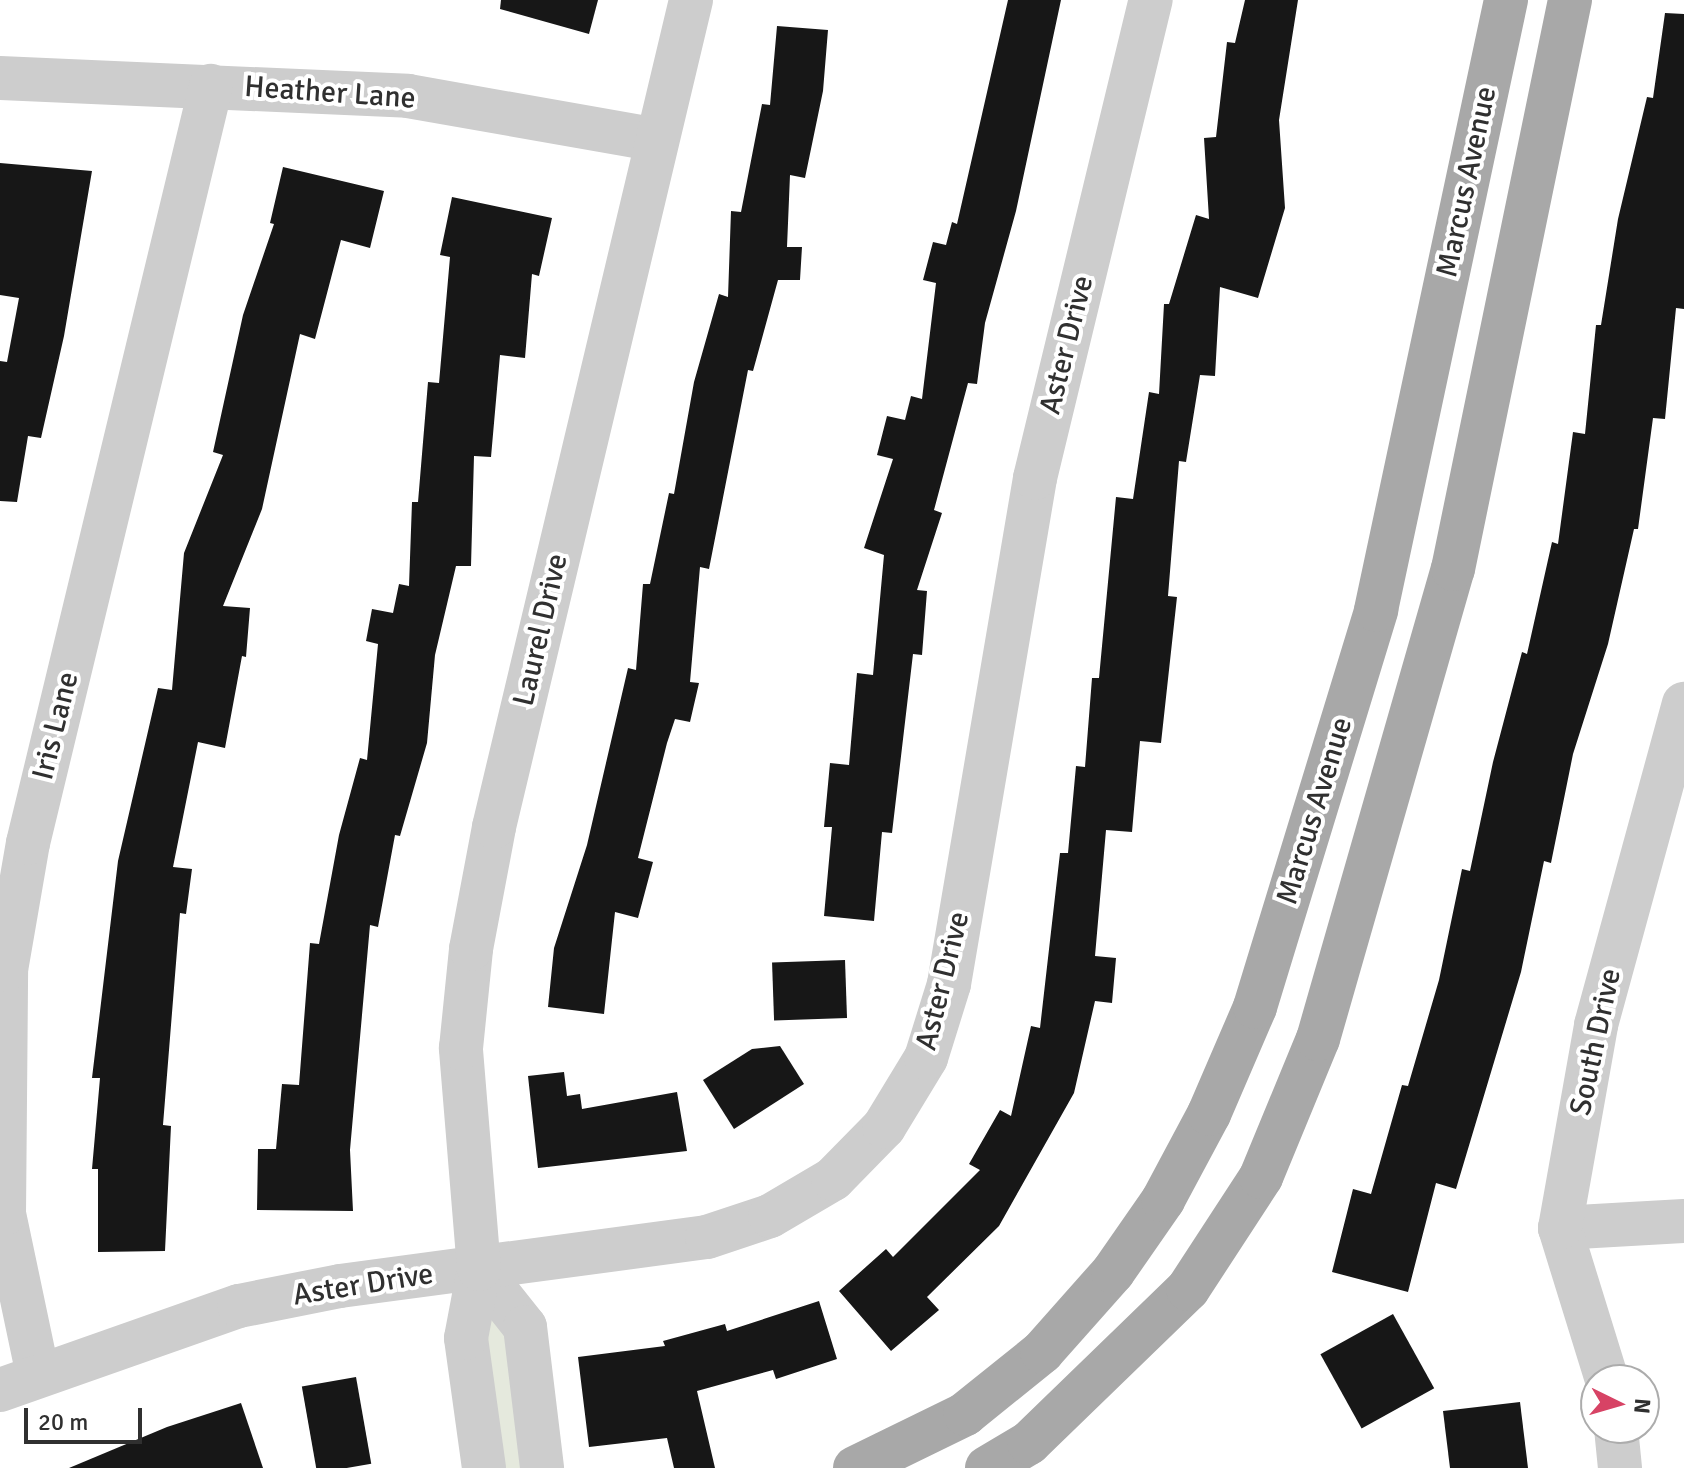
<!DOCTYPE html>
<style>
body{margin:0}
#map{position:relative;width:1684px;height:1468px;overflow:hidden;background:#fff;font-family:Signika,sans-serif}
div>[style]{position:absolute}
.green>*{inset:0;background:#e5e9dd}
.building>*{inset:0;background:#171717;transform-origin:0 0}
.street>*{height:44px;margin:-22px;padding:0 22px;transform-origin:22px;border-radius:22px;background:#cdcdcd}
.primary>*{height:44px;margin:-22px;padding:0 22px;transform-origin:22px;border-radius:22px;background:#a8a8a8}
span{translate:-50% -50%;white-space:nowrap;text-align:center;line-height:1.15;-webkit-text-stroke:8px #fff;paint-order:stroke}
.street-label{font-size:30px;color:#303030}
.north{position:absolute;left:1580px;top:1364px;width:80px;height:80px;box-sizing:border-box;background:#fff;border:2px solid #acacac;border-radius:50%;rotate:95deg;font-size:22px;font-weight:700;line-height:32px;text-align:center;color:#303030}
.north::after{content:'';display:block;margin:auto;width:28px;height:36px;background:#d74365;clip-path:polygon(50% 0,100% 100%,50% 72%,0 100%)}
.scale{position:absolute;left:24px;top:1408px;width:118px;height:36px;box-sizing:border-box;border:4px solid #303030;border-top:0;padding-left:10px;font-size:24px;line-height:28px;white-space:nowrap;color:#303030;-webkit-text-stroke:6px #fff;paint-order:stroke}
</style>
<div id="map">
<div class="green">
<i style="clip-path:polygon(479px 1269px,525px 1327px,542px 1468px,484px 1468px)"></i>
</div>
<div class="building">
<i style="clip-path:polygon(501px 0,598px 0,589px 34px,500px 9px)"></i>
<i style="clip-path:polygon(1008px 0,1061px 0,1016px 211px,985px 323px,977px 384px,968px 383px,934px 510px,942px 513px,917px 590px,927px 591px,922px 655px,913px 654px,892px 833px,882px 832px,874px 921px,824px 916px,832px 827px,824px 827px,830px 763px,849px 765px,857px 673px,873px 675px,884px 555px,864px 548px,893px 459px,877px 455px,887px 416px,905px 420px,911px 396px,922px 399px,936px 283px,923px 280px,933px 242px,946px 245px,952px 222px,957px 224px)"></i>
<i style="clip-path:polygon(1245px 0,1298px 0,1279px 120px,1285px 208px,1258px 298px,1220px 287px,1215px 376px,1200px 375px,1186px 462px,1179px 461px,1168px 596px,1177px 597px,1161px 743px,1140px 741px,1132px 832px,1106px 830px,1095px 956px,1116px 958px,1112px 1003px,1095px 1001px,1074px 1093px,999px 1226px,927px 1297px,939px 1310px,891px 1351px,839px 1291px,886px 1249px,893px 1257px,980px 1170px,969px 1164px,1000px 1110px,1011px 1116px,1031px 1026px,1040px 1028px,1060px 853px,1068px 853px,1076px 766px,1085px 767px,1092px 678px,1099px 678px,1116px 497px,1133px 499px,1149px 392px,1159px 394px,1164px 304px,1169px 304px,1196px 215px,1209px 219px,1204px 138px,1216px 137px,1227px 42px,1235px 43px)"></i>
<i style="clip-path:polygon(1665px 13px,1684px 14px,1684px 309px,1676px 308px,1665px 419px,1653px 418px,1638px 529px,1634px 529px,1608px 644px,1573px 754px,1551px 863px,1544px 861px,1521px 972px,1456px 1189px,1436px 1183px,1408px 1292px,1332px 1272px,1353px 1189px,1371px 1194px,1402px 1085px,1408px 1086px,1439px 980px,1462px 869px,1470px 871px,1493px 762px,1522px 652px,1527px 654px,1552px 542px,1558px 544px,1573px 432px,1585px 434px,1596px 325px,1601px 325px,1618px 219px,1647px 97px,1653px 98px)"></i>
<i style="clip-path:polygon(777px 26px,828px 30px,823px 91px,805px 178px,790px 175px,787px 247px,802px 247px,800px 280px,778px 280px,753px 371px,748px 370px,709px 569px,700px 567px,690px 682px,699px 683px,690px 722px,675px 719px,667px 743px,638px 858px,653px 862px,638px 918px,615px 912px,604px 1014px,548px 1007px,554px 948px,587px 845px,628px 668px,636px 670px,643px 584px,650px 584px,669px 493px,674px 494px,694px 382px,719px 294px,728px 297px,731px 211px,741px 212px,762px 104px,770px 105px)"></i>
<i style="clip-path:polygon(0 163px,92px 171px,64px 336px,41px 438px,28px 436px,17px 502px,0 501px,0 361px,7px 362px,19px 298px,0 295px)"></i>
<i style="clip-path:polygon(283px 167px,384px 191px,370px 248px,341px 240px,315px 339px,300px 334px,262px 509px,223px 606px,250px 608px,246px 657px,242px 656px,225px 748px,198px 742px,173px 867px,192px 869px,186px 914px,180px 913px,163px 1125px,171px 1126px,165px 1251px,98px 1252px,98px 1169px,92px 1169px,100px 1078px,92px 1078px,118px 861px,158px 688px,172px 690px,184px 553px,223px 455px,213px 452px,243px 315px,274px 224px,270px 223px)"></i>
<i style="clip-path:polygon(452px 197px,552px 218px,539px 276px,532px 274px,525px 358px,500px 355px,491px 457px,474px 456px,471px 566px,456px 566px,435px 655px,427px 743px,400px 836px,395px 835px,378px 927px,370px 925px,350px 1150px,353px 1211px,257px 1210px,258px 1149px,276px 1149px,282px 1084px,299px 1085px,310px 943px,319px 944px,339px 835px,360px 758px,367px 760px,378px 644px,366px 641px,372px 609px,393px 613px,399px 584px,409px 586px,412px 502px,418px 502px,428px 382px,439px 383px,450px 257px,440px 255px)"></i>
<i style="left:845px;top:960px;width:58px;height:73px;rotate:88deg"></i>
<i style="clip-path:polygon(780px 1046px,804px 1084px,734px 1129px,703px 1080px,752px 1049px)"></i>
<i style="clip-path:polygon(564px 1072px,567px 1096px,580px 1094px,582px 1109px,677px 1092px,687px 1151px,538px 1168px,528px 1076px)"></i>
<i style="clip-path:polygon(819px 1301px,837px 1359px,776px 1379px,773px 1370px,697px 1391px,715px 1468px,674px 1468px,667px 1438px,589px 1447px,578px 1357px,665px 1346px,663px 1341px,725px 1324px,727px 1331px)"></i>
<i style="left:1393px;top:1314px;width:85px;height:83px;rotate:61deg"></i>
<i style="left:356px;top:1377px;width:88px;height:55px;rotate:80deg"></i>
<i style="clip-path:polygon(1520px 1402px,1528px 1468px,1450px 1468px,1443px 1411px)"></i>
<i style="clip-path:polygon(241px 1403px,263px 1468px,69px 1468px,167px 1427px)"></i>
</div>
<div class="street">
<i style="left:0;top:78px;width:408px;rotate:2.5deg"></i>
<i style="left:408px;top:96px;width:253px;rotate:10deg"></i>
<i style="left:1560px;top:1228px;width:124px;rotate:-3.2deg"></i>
<i style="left:479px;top:1269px;width:74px;rotate:51.6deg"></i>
<i style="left:525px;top:1327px;width:142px;rotate:83.1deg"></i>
<i style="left:38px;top:1375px;width:165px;rotate:-101.9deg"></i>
<i style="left:4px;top:1214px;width:244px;rotate:-89.5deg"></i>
<i style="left:6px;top:970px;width:129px;rotate:-80.2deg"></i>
<i style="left:28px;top:843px;width:779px;rotate:-76.41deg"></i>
<i style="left:1607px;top:1380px;width:159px;rotate:-107.2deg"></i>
<i style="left:1560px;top:1228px;width:206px;rotate:-79.9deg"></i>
<i style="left:1596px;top:1025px;width:333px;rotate:-74.7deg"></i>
<i style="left:0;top:1390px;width:253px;rotate:-19.4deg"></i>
<i style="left:239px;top:1306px;width:103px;rotate:-11.2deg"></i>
<i style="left:340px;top:1286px;width:370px;rotate:-7.6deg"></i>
<i style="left:707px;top:1237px;width:66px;rotate:-18.4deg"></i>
<i style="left:770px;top:1216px;width:73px;rotate:-30.4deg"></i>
<i style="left:833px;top:1179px;width:73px;rotate:-45.6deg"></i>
<i style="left:884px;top:1127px;width:81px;rotate:-58.7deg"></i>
<i style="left:926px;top:1058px;width:77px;rotate:-72.7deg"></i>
<i style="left:949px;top:984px;width:513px;rotate:-80.35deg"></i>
<i style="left:1035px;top:478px;width:492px;rotate:-76.4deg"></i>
<i style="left:1616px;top:1428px;width:40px;rotate:84.3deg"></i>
<i style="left:484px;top:1468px;width:131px;rotate:-97.9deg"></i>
<i style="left:466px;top:1338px;width:70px;rotate:-79.3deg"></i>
<i style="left:479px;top:1269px;width:222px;rotate:-94.7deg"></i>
<i style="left:461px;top:1048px;width:100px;rotate:-84.2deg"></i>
<i style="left:471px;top:949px;width:124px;rotate:-79.3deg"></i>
<i style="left:494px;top:827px;width:850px;rotate:-76.6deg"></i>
</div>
<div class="primary">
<i style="left:855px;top:1468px;width:123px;rotate:-26.1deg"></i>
<i style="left:965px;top:1414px;width:99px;rotate:-38.8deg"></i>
<i style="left:1042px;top:1352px;width:107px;rotate:-48.4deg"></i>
<i style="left:1113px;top:1272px;width:88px;rotate:-55.2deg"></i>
<i style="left:1163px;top:1200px;width:98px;rotate:-61.9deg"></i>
<i style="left:1209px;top:1114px;width:116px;rotate:-66.7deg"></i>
<i style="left:1255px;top:1007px;width:415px;rotate:-73deg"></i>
<i style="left:1376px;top:610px;width:624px;rotate:-77.97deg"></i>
<i style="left:987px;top:1468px;width:49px;rotate:-30.8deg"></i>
<i style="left:1029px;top:1443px;width:221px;rotate:-44.1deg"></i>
<i style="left:1188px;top:1289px;width:134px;rotate:-56.9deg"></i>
<i style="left:1261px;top:1177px;width:149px;rotate:-67.6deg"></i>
<i style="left:1318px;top:1039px;width:489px;rotate:-74deg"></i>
<i style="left:1453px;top:569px;width:581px;rotate:-78.38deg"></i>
</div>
<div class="street-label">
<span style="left:330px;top:93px;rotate:4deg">Heather Lane</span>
<span style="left:1467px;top:182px;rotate:-78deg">Marcus Avenue</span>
<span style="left:1067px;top:345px;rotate:-76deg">Aster Drive</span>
<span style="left:541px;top:630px;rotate:-77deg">Laurel Drive</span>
<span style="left:56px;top:726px;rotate:-76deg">Iris Lane</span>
<span style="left:1315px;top:811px;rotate:-73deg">Marcus Avenue</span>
<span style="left:943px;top:981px;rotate:-76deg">Aster Drive</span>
<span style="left:1596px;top:1042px;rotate:-78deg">South Drive</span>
<span style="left:363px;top:1285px;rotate:-9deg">Aster Drive</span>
</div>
<div class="north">N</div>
<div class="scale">20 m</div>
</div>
